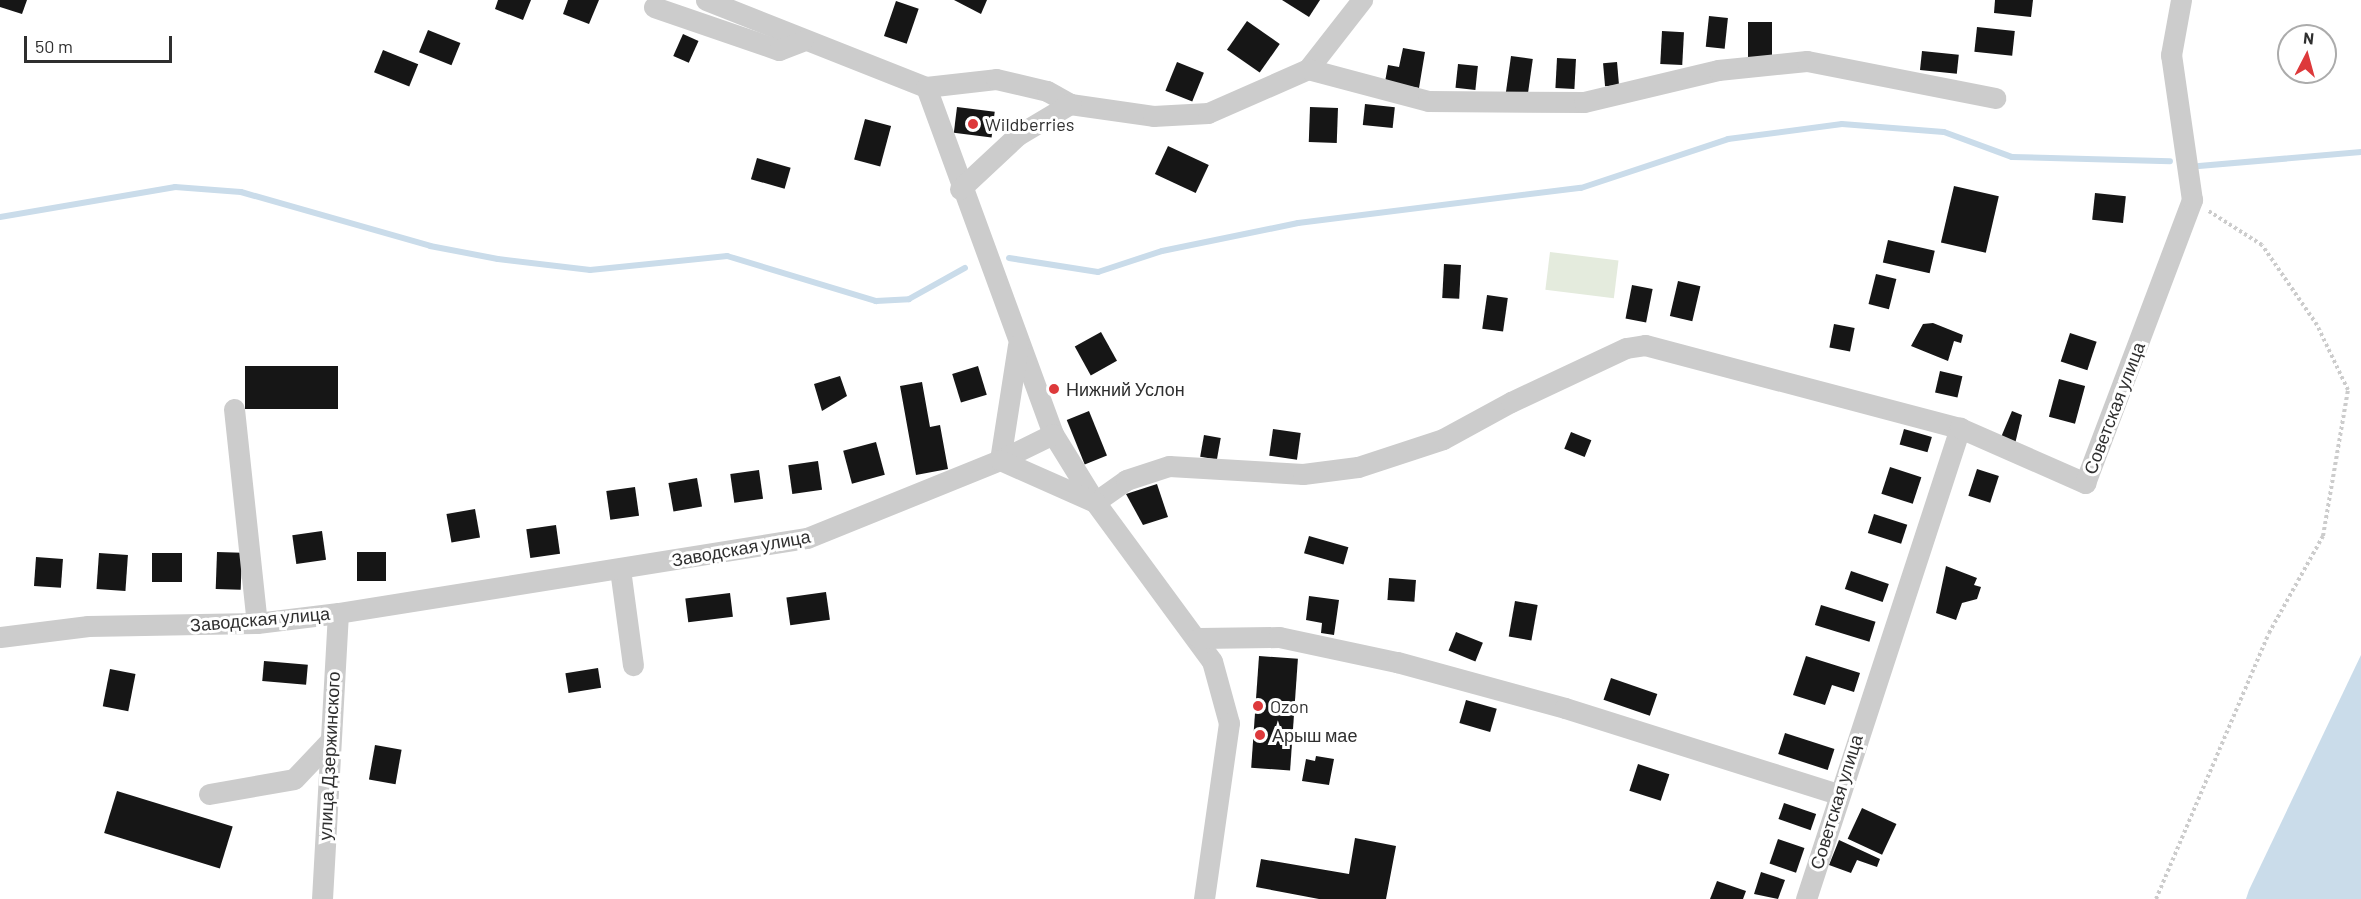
<!DOCTYPE html>
<meta charset="utf-8">
<style>
body{margin:0}
#map{position:relative;width:2361px;height:899px;overflow:hidden;background:#fff;font-family:Barlow,sans-serif}
div>[style]{position:absolute}
.green>*{inset:0;background:#e4ebdd;transform-origin:0 0}
.water>*{inset:0;background:#cadcea}
.stream>*{height:6px;margin:-3px;padding:0 3px;transform-origin:3px;border-radius:3px;background:#cadcea}
.building>*{inset:0;background:#161616;transform-origin:0 0}
.path>*{height:4px;margin-top:-2px;transform-origin:0;background:repeating-linear-gradient(90deg,#ccc 0 3px,transparent 0 6px)}
.minor>*{height:21px;margin:-10.5px;padding:0 10.5px;transform-origin:10.5px;border-radius:10.5px;background:#ccc}
.dots>*{width:16px;height:16px;translate:-50% -50%;box-sizing:border-box;border:3px solid #fff;border-radius:50%}
span{translate:-50% -50%;white-space:nowrap;text-align:center;line-height:1.15;-webkit-text-stroke:6px #fff;paint-order:stroke}
.poi-label{font-size:18px;color:#2f2f2f}
.left{translate:0 -50%;text-align:left}
.street-label{font-size:18px;color:#2f2f2f}
.north{position:absolute;left:2277px;top:24px;width:60px;height:60px;box-sizing:border-box;background:#fff;border:2px solid #acacac;border-radius:50%;rotate:6deg;font-size:16px;font-weight:700;line-height:24px;text-align:center;color:#2f2f2f}
.north::after{content:'';display:block;margin:auto;width:21px;height:27px;background:#dd393b;clip-path:polygon(50% 0,100% 100%,50% 72%,0 100%)}
.scale{position:absolute;left:24px;top:36px;width:148px;height:27px;box-sizing:border-box;border:3px solid #2f2f2f;border-top:0;padding-left:8px;font-size:18px;line-height:21px;white-space:nowrap;color:#2f2f2f;-webkit-text-stroke:4px #fff;paint-order:stroke}
</style>
<div id="map">
<div class="green">
<i style="left:1550px;top:252px;width:69px;height:38px;rotate:7deg"></i>
</div>
<div class="water">
<i style="clip-path:polygon(2361px 655px,2361px 899px,2246px 899px,2249px 890px)"></i>
</div>
<div class="stream">
<i style="left:2199px;top:166px;width:163px;rotate:-4.9deg"></i>
<i style="left:0;top:217px;width:178px;rotate:-9.7deg"></i>
<i style="left:175px;top:187px;width:66px;rotate:4.3deg"></i>
<i style="left:241px;top:192px;width:197px;rotate:15.9deg"></i>
<i style="left:430px;top:246px;width:69px;rotate:10.8deg"></i>
<i style="left:498px;top:259px;width:93px;rotate:6.8deg"></i>
<i style="left:590px;top:270px;width:138px;rotate:-5.8deg"></i>
<i style="left:727px;top:256px;width:156px;rotate:16.8deg"></i>
<i style="left:876px;top:301px;width:33px;rotate:-3deg"></i>
<i style="left:909px;top:299px;width:64px;rotate:-29deg"></i>
<i style="left:1009px;top:258px;width:90px;rotate:8.9deg"></i>
<i style="left:1098px;top:272px;width:67px;rotate:-18.2deg"></i>
<i style="left:1162px;top:251px;width:139px;rotate:-11.6deg"></i>
<i style="left:1298px;top:223px;width:285px;rotate:-7.1deg"></i>
<i style="left:1581px;top:188px;width:155px;rotate:-18.4deg"></i>
<i style="left:1728px;top:139px;width:115px;rotate:-7.5deg"></i>
<i style="left:1842px;top:124px;width:102px;rotate:4.5deg"></i>
<i style="left:1944px;top:132px;width:72px;rotate:20.2deg"></i>
<i style="left:2012px;top:157px;width:158px;rotate:1.5deg"></i>
</div>
<div class="building">
<i style="clip-path:polygon(0 0,27px 0,22px 14px,0 7px)"></i>
<i style="clip-path:polygon(498px 0,531px 0,523px 20px,495px 9px)"></i>
<i style="clip-path:polygon(568px 0,599px 0,589px 24px,563px 14px)"></i>
<i style="clip-path:polygon(954px 0,987px 0,981px 14px)"></i>
<i style="clip-path:polygon(1282px 0,1320px 0,1309px 17px)"></i>
<i style="clip-path:polygon(1995px 0,2033px 0,2031px 17px,1994px 13px)"></i>
<i style="left:896px;top:1px;width:24px;height:37px;rotate:19deg"></i>
<i style="left:1709px;top:16px;width:19px;height:31px;rotate:6deg"></i>
<i style="left:1247px;top:21px;width:40px;height:35px;rotate:35deg"></i>
<i style="left:1748px;top:22px;width:24px;height:36px"></i>
<i style="left:1977px;top:27px;width:38px;height:25px;rotate:6deg"></i>
<i style="left:428px;top:30px;width:35px;height:24px;rotate:22deg"></i>
<i style="left:1662px;top:31px;width:22px;height:33px;rotate:3deg"></i>
<i style="left:683px;top:34px;width:17px;height:24px;rotate:24deg"></i>
<i style="clip-path:polygon(1403px 48px,1425px 52px,1419px 88px,1385px 82px,1388px 65px,1399px 67px)"></i>
<i style="left:383px;top:50px;width:38px;height:24px;rotate:22deg"></i>
<i style="left:1922px;top:51px;width:37px;height:19px;rotate:6deg"></i>
<i style="left:1511px;top:56px;width:22px;height:38px;rotate:8deg"></i>
<i style="left:1557px;top:58px;width:19px;height:30px;rotate:3deg"></i>
<i style="left:1177px;top:62px;width:29px;height:31px;rotate:22deg"></i>
<i style="left:1617px;top:62px;width:23px;height:14px;rotate:85deg"></i>
<i style="left:1458px;top:64px;width:20px;height:24px;rotate:6deg"></i>
<i style="left:1365px;top:104px;width:30px;height:21px;rotate:6deg"></i>
<i style="left:957px;top:107px;width:38px;height:26px;rotate:7deg"></i>
<i style="left:1310px;top:107px;width:28px;height:35px;rotate:2deg"></i>
<i style="left:865px;top:119px;width:27px;height:42px;rotate:15deg"></i>
<i style="left:1168px;top:146px;width:45px;height:31px;rotate:25deg"></i>
<i style="left:757px;top:158px;width:35px;height:22px;rotate:16deg"></i>
<i style="left:1954px;top:186px;width:46px;height:58px;rotate:13deg"></i>
<i style="left:2095px;top:193px;width:31px;height:27px;rotate:6deg"></i>
<i style="left:1888px;top:240px;width:48px;height:23px;rotate:13deg"></i>
<i style="left:1444px;top:264px;width:17px;height:34px;rotate:3deg"></i>
<i style="left:1876px;top:274px;width:21px;height:31px;rotate:14deg"></i>
<i style="left:1678px;top:281px;width:23px;height:36px;rotate:13deg"></i>
<i style="left:1632px;top:285px;width:21px;height:34px;rotate:11deg"></i>
<i style="left:1487px;top:295px;width:21px;height:34px;rotate:8deg"></i>
<i style="clip-path:polygon(1933px 323px,1963px 335px,1961px 343px,1954px 341px,1948px 361px,1911px 346px,1923px 324px)"></i>
<i style="left:1834px;top:324px;width:21px;height:24px;rotate:11deg"></i>
<i style="left:1101px;top:332px;width:33px;height:30px;rotate:61deg"></i>
<i style="left:2070px;top:333px;width:28px;height:30px;rotate:18deg"></i>
<i style="left:245px;top:366px;width:93px;height:43px"></i>
<i style="left:978px;top:366px;width:30px;height:27px;rotate:73deg"></i>
<i style="left:1940px;top:371px;width:23px;height:22px;rotate:13deg"></i>
<i style="clip-path:polygon(840px 376px,847px 396px,822px 411px,814px 384px)"></i>
<i style="left:2059px;top:379px;width:27px;height:39px;rotate:15deg"></i>
<i style="clip-path:polygon(922px 382px,930px 427px,940px 425px,948px 469px,916px 475px,900px 386px)"></i>
<i style="left:1089px;top:411px;width:48px;height:24px;rotate:68deg"></i>
<i style="clip-path:polygon(2012px 411px,2022px 415px,2014px 448px,1999px 442px)"></i>
<i style="left:1273px;top:429px;width:28px;height:27px;rotate:8deg"></i>
<i style="left:1904px;top:429px;width:29px;height:16px;rotate:16deg"></i>
<i style="left:1571px;top:432px;width:22px;height:18px;rotate:22deg"></i>
<i style="left:1204px;top:435px;width:17px;height:22px;rotate:10deg"></i>
<i style="left:876px;top:442px;width:34px;height:34px;rotate:75deg"></i>
<i style="left:818px;top:461px;width:29px;height:30px;rotate:82deg"></i>
<i style="left:1890px;top:467px;width:33px;height:28px;rotate:18deg"></i>
<i style="left:1977px;top:469px;width:23px;height:28px;rotate:18deg"></i>
<i style="left:759px;top:470px;width:29px;height:29px;rotate:82deg"></i>
<i style="left:697px;top:478px;width:29px;height:29px;rotate:80deg"></i>
<i style="clip-path:polygon(1157px 484px,1168px 517px,1143px 525px,1126px 494px)"></i>
<i style="left:635px;top:487px;width:29px;height:29px;rotate:82deg"></i>
<i style="left:475px;top:509px;width:29px;height:29px;rotate:80deg"></i>
<i style="left:1874px;top:514px;width:35px;height:20px;rotate:18deg"></i>
<i style="left:556px;top:525px;width:29px;height:30px;rotate:82deg"></i>
<i style="left:322px;top:531px;width:29px;height:30px;rotate:82deg"></i>
<i style="left:1309px;top:536px;width:41px;height:18px;rotate:16deg"></i>
<i style="left:217px;top:552px;width:25px;height:37px;rotate:2deg"></i>
<i style="left:357px;top:552px;width:29px;height:29px"></i>
<i style="left:99px;top:553px;width:29px;height:36px;rotate:4deg"></i>
<i style="left:152px;top:553px;width:30px;height:29px"></i>
<i style="left:36px;top:557px;width:27px;height:29px;rotate:4deg"></i>
<i style="clip-path:polygon(1946px 566px,1977px 578px,1974px 585px,1981px 587px,1977px 599px,1962px 603px,1956px 620px,1936px 613px)"></i>
<i style="left:1851px;top:571px;width:40px;height:19px;rotate:19deg"></i>
<i style="left:1389px;top:578px;width:27px;height:22px;rotate:4deg"></i>
<i style="left:826px;top:592px;width:28px;height:40px;rotate:82deg"></i>
<i style="left:730px;top:593px;width:24px;height:45px;rotate:83deg"></i>
<i style="clip-path:polygon(1309px 596px,1339px 600px,1334px 635px,1321px 633px,1322px 623px,1306px 620px)"></i>
<i style="left:1515px;top:601px;width:23px;height:36px;rotate:10deg"></i>
<i style="left:1821px;top:605px;width:57px;height:21px;rotate:17deg"></i>
<i style="left:1456px;top:632px;width:29px;height:20px;rotate:22deg"></i>
<i style="left:1259px;top:656px;width:39px;height:112px;rotate:4deg"></i>
<i style="clip-path:polygon(1806px 656px,1860px 673px,1854px 692px,1832px 685px,1825px 705px,1793px 695px)"></i>
<i style="left:264px;top:661px;width:44px;height:20px;rotate:5deg"></i>
<i style="left:598px;top:668px;width:20px;height:33px;rotate:81deg"></i>
<i style="left:110px;top:669px;width:26px;height:38px;rotate:11deg"></i>
<i style="left:1611px;top:678px;width:49px;height:23px;rotate:19deg"></i>
<i style="left:1466px;top:700px;width:32px;height:24px;rotate:16deg"></i>
<i style="left:1785px;top:733px;width:52px;height:22px;rotate:18deg"></i>
<i style="left:375px;top:745px;width:27px;height:35px;rotate:10deg"></i>
<i style="clip-path:polygon(1316px 756px,1334px 759px,1329px 785px,1302px 781px,1306px 759px,1315px 761px)"></i>
<i style="left:1638px;top:764px;width:33px;height:28px;rotate:18deg"></i>
<i style="left:117px;top:791px;width:121px;height:44px;rotate:17deg"></i>
<i style="left:1784px;top:803px;width:34px;height:17px;rotate:19deg"></i>
<i style="left:1862px;top:808px;width:38px;height:34px;rotate:25deg"></i>
<i style="clip-path:polygon(1355px 838px,1396px 846px,1386px 899px,1319px 899px,1256px 887px,1261px 859px,1349px 874px)"></i>
<i style="left:1778px;top:839px;width:28px;height:26px;rotate:19deg"></i>
<i style="clip-path:polygon(1839px 840px,1880px 859px,1877px 867px,1857px 860px,1851px 873px,1829px 865px)"></i>
<i style="clip-path:polygon(1761px 872px,1785px 880px,1778px 899px,1754px 894px)"></i>
<i style="clip-path:polygon(1717px 881px,1746px 891px,1743px 899px,1710px 899px)"></i>
</div>
<div class="path">
<i style="left:2156px;top:899px;width:289px;rotate:-67deg"></i>
<i style="left:2269px;top:633px;width:111px;rotate:-60.9deg"></i>
<i style="left:2323px;top:536px;width:148px;rotate:-80.3deg"></i>
<i style="left:2348px;top:390px;width:72px;rotate:-115.5deg"></i>
<i style="left:2317px;top:325px;width:97px;rotate:-124.5deg"></i>
<i style="left:2262px;top:245px;width:65px;rotate:-147.5deg"></i>
</div>
<div class="minor">
<i style="left:706px;top:0;width:237px;rotate:21.6deg"></i>
<i style="left:926px;top:87px;width:70px;rotate:-6.5deg"></i>
<i style="left:996px;top:79px;width:52px;rotate:13.2deg"></i>
<i style="left:1047px;top:91px;width:26px;rotate:29deg"></i>
<i style="left:1070px;top:104px;width:84px;rotate:8.2deg"></i>
<i style="left:1153px;top:116px;width:55px;rotate:-3.1deg"></i>
<i style="left:1208px;top:113px;width:109px;rotate:-23.7deg"></i>
<i style="left:1308px;top:69px;width:88px;rotate:-52deg"></i>
<i style="left:654px;top:7px;width:132px;rotate:19deg"></i>
<i style="left:779px;top:50px;width:25px;rotate:-21deg"></i>
<i style="left:1308px;top:69px;width:124px;rotate:14.9deg"></i>
<i style="left:1428px;top:101px;width:156px;rotate:0.4deg"></i>
<i style="left:1584px;top:102px;width:138px;rotate:-13.4deg"></i>
<i style="left:1718px;top:70px;width:89px;rotate:-5.8deg"></i>
<i style="left:1807px;top:61px;width:192px;rotate:11.1deg"></i>
<i style="left:926px;top:87px;width:370px;rotate:69.9deg"></i>
<i style="left:1053px;top:434px;width:80px;rotate:58.3deg"></i>
<i style="left:1095px;top:502px;width:38px;rotate:-35deg"></i>
<i style="left:1126px;top:480px;width:45px;rotate:-18deg"></i>
<i style="left:1169px;top:466px;width:134px;rotate:3.4deg"></i>
<i style="left:1303px;top:474px;width:55px;rotate:-7.3deg"></i>
<i style="left:1358px;top:467px;width:89px;rotate:-18.2deg"></i>
<i style="left:1443px;top:439px;width:77px;rotate:-28.6deg"></i>
<i style="left:1511px;top:402px;width:127px;rotate:-25.2deg"></i>
<i style="left:1626px;top:348px;width:19px;rotate:-9deg"></i>
<i style="left:1645px;top:345px;width:326px;rotate:14.8deg"></i>
<i style="left:960px;top:189px;width:79px;rotate:-43deg"></i>
<i style="left:1018px;top:135px;width:61px;rotate:-30.8deg"></i>
<i style="left:1018px;top:345px;width:116px;rotate:98.9deg"></i>
<i style="left:1000px;top:460px;width:59px;rotate:-26.1deg"></i>
<i style="left:234px;top:409px;width:215px;rotate:83.9deg"></i>
<i style="left:620px;top:569px;width:97px;rotate:82.3deg"></i>
<i style="left:0;top:637px;width:89px;rotate:-7.1deg"></i>
<i style="left:88px;top:626px;width:169px;rotate:-1deg"></i>
<i style="left:257px;top:623px;width:82px;rotate:-7deg"></i>
<i style="left:338px;top:613px;width:475px;rotate:-9.1deg"></i>
<i style="left:807px;top:538px;width:208px;rotate:-22deg"></i>
<i style="left:1000px;top:460px;width:104px;rotate:23.9deg"></i>
<i style="left:1095px;top:502px;width:197px;rotate:53.7deg"></i>
<i style="left:1212px;top:661px;width:64px;rotate:74.7deg"></i>
<i style="left:1229px;top:723px;width:178px;rotate:98.1deg"></i>
<i style="left:1199px;top:638px;width:80px;rotate:-0.7deg"></i>
<i style="left:1279px;top:637px;width:121px;rotate:12deg"></i>
<i style="left:1397px;top:662px;width:174px;rotate:15.3deg"></i>
<i style="left:1565px;top:708px;width:286px;rotate:17.5deg"></i>
<i style="left:209px;top:794px;width:86px;rotate:-10deg"></i>
<i style="left:294px;top:779px;width:52px;rotate:-46.5deg"></i>
<i style="left:322px;top:899px;width:286px;rotate:-86.8deg"></i>
<i style="left:1806px;top:899px;width:496px;rotate:-71.9deg"></i>
<i style="left:1960px;top:428px;width:137px;rotate:23.7deg"></i>
<i style="left:2085px;top:483px;width:303px;rotate:-69.3deg"></i>
<i style="left:2192px;top:200px;width:147px;rotate:-98.2deg"></i>
<i style="left:2171px;top:55px;width:56px;rotate:-79.7deg"></i>
</div>
<div class="dots">
<i style="left:973px;top:124px;background:#dd393b"></i>
<i style="left:1054px;top:389px;background:#dd393b"></i>
<i style="left:1258px;top:706px;background:#dd393b"></i>
<i style="left:1260px;top:735px;background:#dd393b"></i>
</div>
<div class="poi-label">
<span class="left" style="left:985px;top:124px">Wildberries</span>
<span class="left" style="left:1066px;top:389px">Нижний Услон</span>
<span class="left" style="left:1270px;top:706px">Ozon</span>
<span class="left" style="left:1272px;top:735px">Арыш мае</span>
</div>
<div class="street-label">
<span style="left:2114px;top:408px;rotate:-69deg">Советская улица</span>
<span style="left:741px;top:548px;rotate:-10deg">Заводская улица</span>
<span style="left:260px;top:619px;rotate:-5deg">Заводская улица</span>
<span style="left:329px;top:756px;rotate:-87deg">улица Дзержинского</span>
<span style="left:1836px;top:802px;rotate:-73deg">Советская улица</span>
</div>
<div class="north">N</div>
<div class="scale">50 m</div>
</div>
